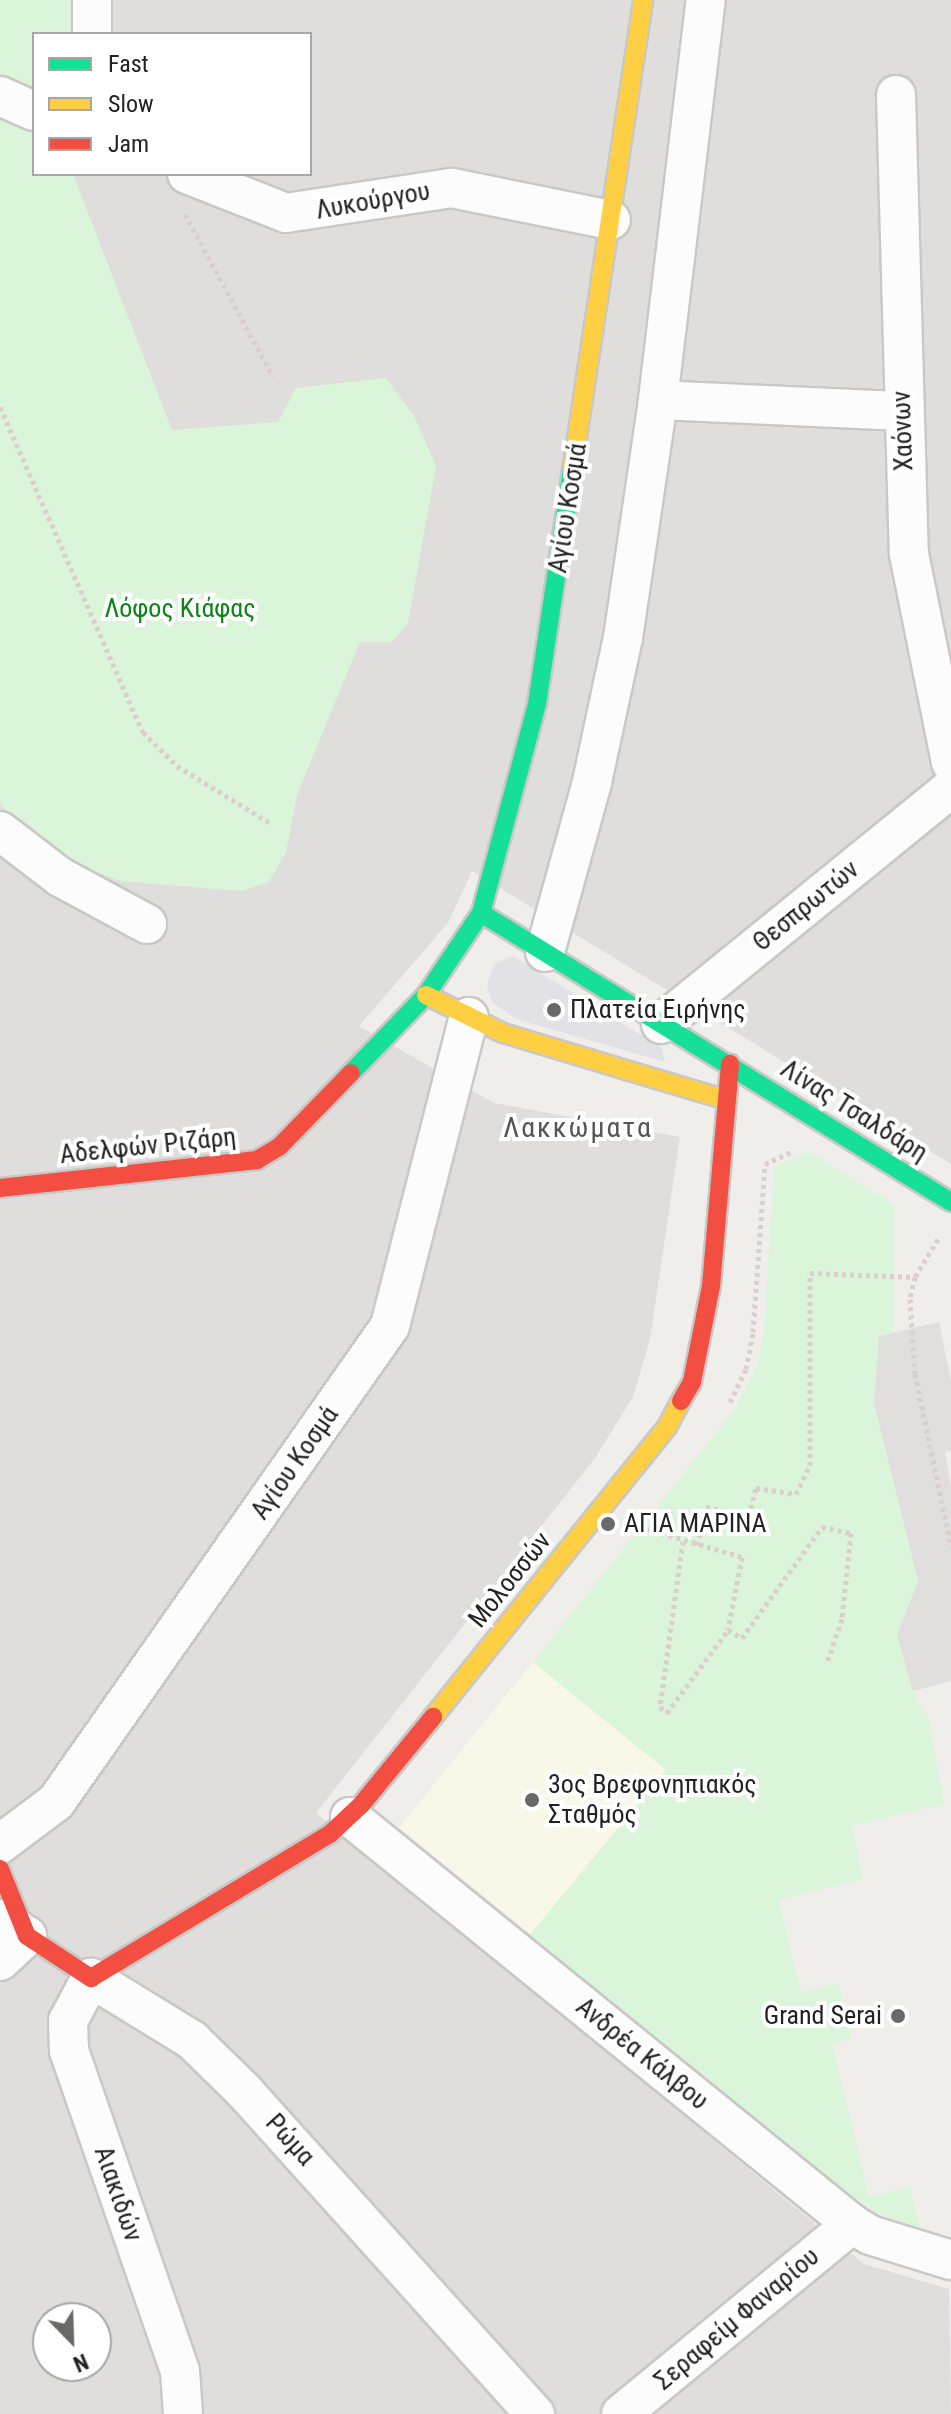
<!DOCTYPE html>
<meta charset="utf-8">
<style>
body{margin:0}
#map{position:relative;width:951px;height:2414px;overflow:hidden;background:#f0eeeb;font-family:"Roboto Condensed",sans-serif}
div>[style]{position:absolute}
.residential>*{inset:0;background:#dfdedc}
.education>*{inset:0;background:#f8f7e8;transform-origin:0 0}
.park>*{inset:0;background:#daf5da}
.parking>*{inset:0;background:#e0dfde}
.plaza>*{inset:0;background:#e2e1e5}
.path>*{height:5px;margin-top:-2.5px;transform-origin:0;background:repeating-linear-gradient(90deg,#dccecd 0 4px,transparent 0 8px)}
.roads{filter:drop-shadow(2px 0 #c9c8c7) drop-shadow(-2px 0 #c9c8c7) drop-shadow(0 2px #c9c8c7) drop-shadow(0 -2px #c9c8c7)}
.street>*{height:38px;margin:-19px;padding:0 19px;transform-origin:19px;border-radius:19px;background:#fdfcfc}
.fast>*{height:18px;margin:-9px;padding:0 9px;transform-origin:9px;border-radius:9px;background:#16e098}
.slow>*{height:18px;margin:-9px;padding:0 9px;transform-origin:9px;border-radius:9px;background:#ffcf43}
.jam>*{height:18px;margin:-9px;padding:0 9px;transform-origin:9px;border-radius:9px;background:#f24e42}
.dots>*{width:22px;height:22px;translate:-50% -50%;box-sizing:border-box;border:4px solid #fff;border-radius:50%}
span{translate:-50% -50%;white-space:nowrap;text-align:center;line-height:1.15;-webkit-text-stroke:8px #fff;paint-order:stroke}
.street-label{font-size:26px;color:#222}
.park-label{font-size:26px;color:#0c8416}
.poi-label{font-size:26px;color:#222}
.left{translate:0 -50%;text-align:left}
.right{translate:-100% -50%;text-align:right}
.neighbourhood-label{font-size:28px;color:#555;letter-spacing:2px}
.legend{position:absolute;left:32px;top:32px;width:280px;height:144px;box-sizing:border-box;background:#fff;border:2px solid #a7a7a7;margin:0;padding:10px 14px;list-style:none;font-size:24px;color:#222}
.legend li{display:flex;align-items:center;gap:16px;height:40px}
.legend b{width:40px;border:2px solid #a7a7a7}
.north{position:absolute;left:32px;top:2302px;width:80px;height:80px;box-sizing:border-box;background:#fff;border:2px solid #a7a7a7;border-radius:50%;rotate:157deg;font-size:22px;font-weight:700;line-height:32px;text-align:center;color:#222}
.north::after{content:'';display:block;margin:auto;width:28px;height:36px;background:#6a6968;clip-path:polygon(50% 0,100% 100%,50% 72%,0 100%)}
</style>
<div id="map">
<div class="residential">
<i style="clip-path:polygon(evenodd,0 0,951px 0,951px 1164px,472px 871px,448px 923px,359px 1026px,494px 1103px,680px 1137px,650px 1339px,633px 1397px,595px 1458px,316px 1813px,864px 2264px,949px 2289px,951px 2414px,0 2414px,0 0,34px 34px,310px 34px,310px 174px,34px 174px,34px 34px,0 0,48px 2318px,96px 2318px,96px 2366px,48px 2366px,48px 2318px)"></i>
</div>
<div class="education">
<i style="left:533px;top:1662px;width:171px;height:213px;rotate:39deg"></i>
</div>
<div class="park">
<i style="clip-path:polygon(0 0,74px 0,77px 34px,34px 34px,34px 174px,73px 174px,172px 430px,278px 422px,296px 388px,386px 378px,414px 416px,436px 466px,408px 623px,392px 642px,360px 642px,297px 795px,286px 852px,269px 882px,241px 891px,121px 881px,72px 863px,23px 832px,0 803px)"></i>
<i style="clip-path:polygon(809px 1152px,893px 1204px,893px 1332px,879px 1336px,874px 1403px,918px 1581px,897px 1635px,913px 1691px,929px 1719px,944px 1804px,852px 1826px,863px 1879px,779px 1900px,801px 1992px,838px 1983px,851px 2039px,832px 2044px,869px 2197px,910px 2187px,919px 2227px,886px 2217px,798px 2163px,528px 1937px,666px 1770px,533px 1662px,736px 1408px,758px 1363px,764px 1332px,774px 1167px)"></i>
</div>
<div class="parking">
<i style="clip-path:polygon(939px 1322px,951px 1381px,951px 1450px,945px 1452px,951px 1487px,951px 1681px,913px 1691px,897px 1635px,918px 1581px,874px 1403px,879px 1336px)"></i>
</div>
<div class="plaza">
<i style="clip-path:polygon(513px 956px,662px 1048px,665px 1062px,516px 1019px,492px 1002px,487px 985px,494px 964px)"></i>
</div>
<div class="path">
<i style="left:185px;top:214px;width:185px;rotate:61.6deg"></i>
<i style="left:0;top:407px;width:355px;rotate:66.3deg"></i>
<i style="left:143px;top:732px;width:48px;rotate:45deg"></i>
<i style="left:177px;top:766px;width:109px;rotate:31.5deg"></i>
<i style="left:938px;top:1239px;width:44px;rotate:121.2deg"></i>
<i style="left:915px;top:1277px;width:23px;rotate:103deg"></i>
<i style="left:910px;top:1299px;width:75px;rotate:86.2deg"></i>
<i style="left:915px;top:1374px;width:177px;rotate:78.2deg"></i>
<i style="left:730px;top:1402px;width:37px;rotate:-64deg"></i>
<i style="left:746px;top:1369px;width:38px;rotate:-79deg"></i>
<i style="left:753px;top:1332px;width:168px;rotate:-85.9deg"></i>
<i style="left:765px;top:1164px;width:31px;rotate:-25deg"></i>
<i style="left:638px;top:1526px;width:109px;rotate:16.6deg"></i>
<i style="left:742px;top:1557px;width:74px;rotate:100.9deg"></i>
<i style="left:683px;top:1541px;width:168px;rotate:97.9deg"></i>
<i style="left:660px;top:1707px;width:9px;rotate:41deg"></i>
<i style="left:667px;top:1713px;width:103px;rotate:-53.7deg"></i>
<i style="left:728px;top:1630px;width:16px;rotate:30deg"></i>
<i style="left:742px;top:1638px;width:137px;rotate:-54.2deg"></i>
<i style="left:822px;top:1527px;width:30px;rotate:12deg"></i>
<i style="left:851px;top:1533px;width:86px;rotate:96deg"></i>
<i style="left:842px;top:1619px;width:46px;rotate:108.8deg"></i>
<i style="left:697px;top:1545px;width:39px;rotate:-77deg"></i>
<i style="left:706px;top:1507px;width:44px;rotate:11.8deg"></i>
<i style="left:749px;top:1516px;width:29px;rotate:-76deg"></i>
<i style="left:756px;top:1488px;width:40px;rotate:8.5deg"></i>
<i style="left:796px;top:1494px;width:32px;rotate:-64deg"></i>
<i style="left:810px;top:1465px;width:192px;rotate:-90deg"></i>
<i style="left:810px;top:1273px;width:105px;rotate:2.2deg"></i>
</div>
<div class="roads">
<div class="street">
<i style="left:92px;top:34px;width:34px;rotate:-90deg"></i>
<i style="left:896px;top:95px;width:459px;rotate:88.4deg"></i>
<i style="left:909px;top:554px;width:213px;rotate:78.6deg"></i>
<i style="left:0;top:96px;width:37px;rotate:24deg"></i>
<i style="left:187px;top:174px;width:106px;rotate:21.5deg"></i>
<i style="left:286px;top:213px;width:168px;rotate:-8.6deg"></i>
<i style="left:452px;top:188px;width:162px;rotate:11.4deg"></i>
<i style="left:658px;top:400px;width:243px;rotate:2.6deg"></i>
<i style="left:0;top:831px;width:76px;rotate:37.5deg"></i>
<i style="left:60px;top:877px;width:99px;rotate:28.4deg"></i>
<i style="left:545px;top:952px;width:176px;rotate:-74.5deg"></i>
<i style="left:592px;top:782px;width:147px;rotate:-77.9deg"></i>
<i style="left:623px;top:638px;width:241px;rotate:-81.6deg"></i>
<i style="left:658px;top:400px;width:403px;rotate:-83.2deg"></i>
<i style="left:661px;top:1024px;width:374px;rotate:-39.1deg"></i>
<i style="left:350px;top:1817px;width:646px;rotate:39.03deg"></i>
<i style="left:852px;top:2224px;width:21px;rotate:31deg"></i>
<i style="left:870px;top:2235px;width:85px;rotate:17.2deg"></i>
<i style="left:0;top:1844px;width:70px;rotate:-36.9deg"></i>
<i style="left:56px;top:1802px;width:581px;rotate:-54.94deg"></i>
<i style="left:390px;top:1326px;width:319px;rotate:-75.7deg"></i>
<i style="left:0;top:1961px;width:37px;rotate:-43deg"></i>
<i style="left:27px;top:1936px;width:30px;rotate:-146deg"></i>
<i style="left:183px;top:2414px;width:43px;rotate:-94deg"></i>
<i style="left:180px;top:2371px;width:339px;rotate:-109.1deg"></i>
<i style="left:69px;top:2051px;width:30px;rotate:-92deg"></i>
<i style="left:68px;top:2021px;width:49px;rotate:-61.9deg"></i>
<i style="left:91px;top:1978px;width:119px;rotate:31.5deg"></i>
<i style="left:192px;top:2040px;width:73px;rotate:44.4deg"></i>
<i style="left:244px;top:2091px;width:435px;rotate:48deg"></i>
<i style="left:621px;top:2414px;width:299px;rotate:-39.4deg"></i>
</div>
<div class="fast">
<i style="left:481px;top:913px;width:552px;rotate:31.59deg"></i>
<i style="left:351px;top:1073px;width:108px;rotate:-46.1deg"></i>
<i style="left:426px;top:995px;width:99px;rotate:-56.1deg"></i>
<i style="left:481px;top:913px;width:216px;rotate:-75deg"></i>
<i style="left:537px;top:704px;width:236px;rotate:-81.5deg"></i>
</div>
<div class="slow">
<i style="left:572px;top:471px;width:476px;rotate:-81.4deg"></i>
<i style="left:426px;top:995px;width:86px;rotate:26.3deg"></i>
<i style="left:503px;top:1033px;width:234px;rotate:16.7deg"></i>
<i style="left:433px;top:1717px;width:373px;rotate:-51.1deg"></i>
<i style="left:667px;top:1427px;width:30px;rotate:-62deg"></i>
</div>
<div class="jam">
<i style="left:0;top:1188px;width:259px;rotate:-6.2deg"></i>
<i style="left:257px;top:1160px;width:26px;rotate:-31deg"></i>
<i style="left:279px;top:1147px;width:103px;rotate:-45.8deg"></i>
<i style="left:681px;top:1401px;width:22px;rotate:-60deg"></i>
<i style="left:692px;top:1382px;width:98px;rotate:-78.8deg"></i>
<i style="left:711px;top:1286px;width:223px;rotate:-85.1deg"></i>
<i style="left:0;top:1869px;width:72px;rotate:68.1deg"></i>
<i style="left:27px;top:1936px;width:77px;rotate:33.3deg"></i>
<i style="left:91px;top:1978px;width:279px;rotate:-31.1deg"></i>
<i style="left:330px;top:1834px;width:42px;rotate:-43.1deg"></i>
<i style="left:361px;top:1805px;width:114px;rotate:-50.7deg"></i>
</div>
</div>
<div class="dots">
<i style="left:554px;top:1010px;background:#6a6968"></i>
<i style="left:608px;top:1524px;background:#6a6968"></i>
<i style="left:532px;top:1800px;background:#6a6968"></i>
<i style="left:898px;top:2016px;background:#6a6968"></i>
</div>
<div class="street-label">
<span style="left:373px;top:201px;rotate:-10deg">Λυκούργου</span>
<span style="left:903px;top:431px;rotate:-92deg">Χαόνων</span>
<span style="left:568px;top:508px;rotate:-81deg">Αγίου Κοσμά</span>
<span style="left:806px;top:906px;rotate:-39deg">Θεσπρωτών</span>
<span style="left:854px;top:1111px;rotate:32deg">Λίνας Τσαλδάρη</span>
<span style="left:148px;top:1146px;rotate:-6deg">Αδελφών Ριζάρη</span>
<span style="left:295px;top:1463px;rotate:-55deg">Αγίου Κοσμά</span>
<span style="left:510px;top:1580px;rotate:-51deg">Μολοσσών</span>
<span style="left:642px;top:2054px;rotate:39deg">Ανδρέα Κάλβου</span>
<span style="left:290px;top:2140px;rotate:48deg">Ρώμα</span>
<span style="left:118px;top:2194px;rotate:71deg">Αιακιδών</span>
<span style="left:737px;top:2319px;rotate:-40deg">Σεραφείμ Φαναρίου</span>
</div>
<div class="park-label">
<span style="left:180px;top:609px">Λόφος Κιάφας</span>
</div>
<div class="poi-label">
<span class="left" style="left:570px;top:1010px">Πλατεία Ειρήνης</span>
<span class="left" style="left:624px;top:1524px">ΑΓΙΑ ΜΑΡΙΝΑ</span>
<span class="left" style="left:548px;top:1800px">3ος Βρεφονηπιακός<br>Σταθμός</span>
<span class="right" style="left:882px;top:2016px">Grand Serai</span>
</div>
<div class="neighbourhood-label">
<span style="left:578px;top:1128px">Λακκώματα</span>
</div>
<ul class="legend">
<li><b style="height:10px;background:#16e098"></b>Fast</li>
<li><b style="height:10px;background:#ffcf43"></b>Slow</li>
<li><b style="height:10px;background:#f24e42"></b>Jam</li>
</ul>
<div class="north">N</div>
</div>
